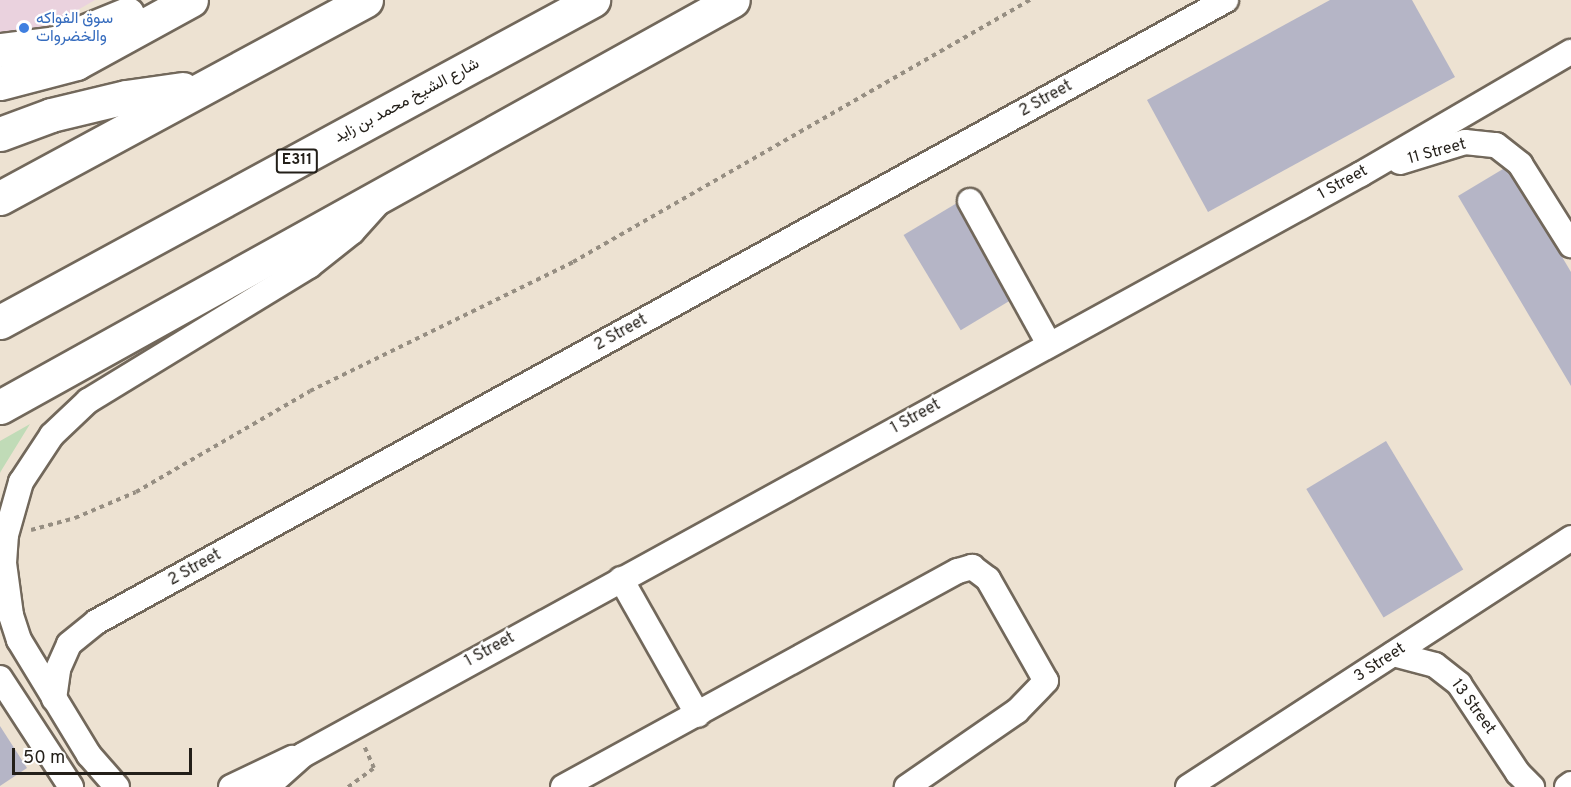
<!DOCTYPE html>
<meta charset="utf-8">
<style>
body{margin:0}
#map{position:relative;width:1571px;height:787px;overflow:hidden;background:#ede2d2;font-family:Overpass,Vazirmatn,sans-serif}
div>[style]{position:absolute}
.commercial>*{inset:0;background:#ead2de}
.green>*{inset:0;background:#c0dbb7}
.building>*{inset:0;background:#b5b5c6;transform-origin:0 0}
.path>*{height:4px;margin-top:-2px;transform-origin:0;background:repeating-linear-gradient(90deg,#968e82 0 4.5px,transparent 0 9px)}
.roads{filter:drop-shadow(2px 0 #72685b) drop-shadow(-2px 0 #72685b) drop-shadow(0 2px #72685b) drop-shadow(0 -2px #72685b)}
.minor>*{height:24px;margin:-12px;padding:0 12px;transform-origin:12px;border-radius:12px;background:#fff}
.highway>*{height:33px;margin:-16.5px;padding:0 16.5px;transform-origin:16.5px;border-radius:16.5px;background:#fff}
.dots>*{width:16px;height:16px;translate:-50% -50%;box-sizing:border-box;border:3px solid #fff;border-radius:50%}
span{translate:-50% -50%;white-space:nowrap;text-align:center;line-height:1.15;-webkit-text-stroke:4.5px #fff;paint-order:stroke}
.shield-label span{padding:2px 4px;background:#fff;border:2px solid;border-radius:4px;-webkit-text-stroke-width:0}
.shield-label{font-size:15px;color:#231f19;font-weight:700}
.shop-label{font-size:16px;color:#366cbe}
.left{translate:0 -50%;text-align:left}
.street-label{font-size:16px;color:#231f19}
.scale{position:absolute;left:12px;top:748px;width:180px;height:27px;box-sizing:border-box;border:3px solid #231f19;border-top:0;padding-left:8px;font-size:18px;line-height:21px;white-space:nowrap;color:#231f19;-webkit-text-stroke:4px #fff;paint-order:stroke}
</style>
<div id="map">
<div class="commercial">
<i style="clip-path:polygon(0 0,95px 0,0 55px)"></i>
</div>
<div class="green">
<i style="clip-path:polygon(30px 424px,1px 471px,0 473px,0 441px)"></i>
</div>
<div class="building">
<i style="clip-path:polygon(1330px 0,1412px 0,1455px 77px,1208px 212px,1147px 100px)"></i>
<i style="clip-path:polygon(1508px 166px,1571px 272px,1571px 386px,1458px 196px)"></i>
<i style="left:967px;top:197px;width:111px;height:74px;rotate:59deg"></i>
<i style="left:1386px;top:441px;width:150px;height:93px;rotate:59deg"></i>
<i style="clip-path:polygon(0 726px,27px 768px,0 786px)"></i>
</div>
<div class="path">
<i style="left:31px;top:530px;width:46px;rotate:-15.3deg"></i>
<i style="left:75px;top:518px;width:66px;rotate:-23.1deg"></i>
<i style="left:136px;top:492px;width:201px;rotate:-30.1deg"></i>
<i style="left:310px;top:391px;width:293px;rotate:-26.1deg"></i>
<i style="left:573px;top:262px;width:527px;rotate:-29.83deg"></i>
<i style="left:348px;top:787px;width:32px;rotate:-36deg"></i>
<i style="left:374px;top:768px;width:24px;rotate:-114deg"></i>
</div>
<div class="roads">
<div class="minor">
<i style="left:1400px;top:162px;width:68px;rotate:-17.1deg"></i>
<i style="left:1465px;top:142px;width:31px;rotate:6deg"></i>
<i style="left:1496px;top:145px;width:31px;rotate:38deg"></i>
<i style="left:1520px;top:164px;width:96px;rotate:57.8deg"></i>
<i style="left:970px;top:201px;width:163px;rotate:61.1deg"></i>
<i style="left:621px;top:579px;width:156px;rotate:60.5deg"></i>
<i style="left:1393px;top:654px;width:43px;rotate:14.7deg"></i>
<i style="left:1435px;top:665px;width:31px;rotate:38deg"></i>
<i style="left:1459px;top:684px;width:107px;rotate:56.5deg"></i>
<i style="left:1518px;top:773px;width:20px;rotate:45deg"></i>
<i style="left:0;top:678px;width:130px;rotate:56.9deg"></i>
<i style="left:54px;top:699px;width:30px;rotate:-82deg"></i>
<i style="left:58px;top:669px;width:27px;rotate:-66deg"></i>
<i style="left:69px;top:644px;width:35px;rotate:-39deg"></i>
<i style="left:96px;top:622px;width:1290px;rotate:-28.83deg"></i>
<i style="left:117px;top:787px;width:43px;rotate:-131.2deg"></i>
<i style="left:89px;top:755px;width:135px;rotate:-121.3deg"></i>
<i style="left:19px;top:640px;width:26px;rotate:-108deg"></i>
<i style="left:11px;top:615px;width:52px;rotate:-97.7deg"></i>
<i style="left:4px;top:563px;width:28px;rotate:-86deg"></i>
<i style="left:6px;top:535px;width:55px;rotate:-74.2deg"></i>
<i style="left:21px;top:482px;width:56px;rotate:-56.6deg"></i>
<i style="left:52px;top:435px;width:50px;rotate:-43.4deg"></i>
<i style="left:88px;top:401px;width:259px;rotate:-31.4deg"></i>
<i style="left:309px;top:266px;width:55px;rotate:-38.3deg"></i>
<i style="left:352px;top:232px;width:39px;rotate:-48deg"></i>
<i style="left:231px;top:787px;width:68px;rotate:-25.4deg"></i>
<i style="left:267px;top:787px;width:48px;rotate:-41.6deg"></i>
<i style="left:303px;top:755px;width:1207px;rotate:-28.77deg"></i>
<i style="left:1361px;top:174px;width:243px;rotate:-30.2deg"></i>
<i style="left:563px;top:787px;width:450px;rotate:-28.7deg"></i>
<i style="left:958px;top:571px;width:15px;rotate:-16deg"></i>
<i style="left:972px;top:567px;width:20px;rotate:37deg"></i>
<i style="left:988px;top:579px;width:117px;rotate:60.4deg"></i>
<i style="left:1046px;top:681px;width:42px;rotate:134deg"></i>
<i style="left:1017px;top:711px;width:134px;rotate:145.4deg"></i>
<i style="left:1188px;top:787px;width:457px;rotate:-33deg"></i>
<i style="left:1567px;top:787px;width:5px;rotate:-37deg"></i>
</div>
<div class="highway">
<i style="left:0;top:50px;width:56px;rotate:-7.1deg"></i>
<i style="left:56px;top:43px;width:77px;rotate:-22.2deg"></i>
<i style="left:0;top:83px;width:79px;rotate:-14.7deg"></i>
<i style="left:76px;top:63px;width:131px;rotate:-28.7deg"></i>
<i style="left:0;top:134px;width:54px;rotate:-20.4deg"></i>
<i style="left:51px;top:115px;width:77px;rotate:-13.5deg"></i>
<i style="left:126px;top:97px;width:57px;rotate:-8.1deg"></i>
<i style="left:0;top:198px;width:416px;rotate:-28.4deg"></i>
<i style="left:0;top:322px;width:675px;rotate:-28.5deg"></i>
<i style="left:0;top:407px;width:838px;rotate:-29.04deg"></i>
</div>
</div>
<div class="dots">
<i style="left:24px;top:28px;background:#3f7fe0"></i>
</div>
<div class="shield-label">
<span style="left:297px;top:161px">E311</span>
</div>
<div class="shop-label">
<span class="left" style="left:36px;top:28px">سوق الفواكه<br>والخضروات</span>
</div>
<div class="street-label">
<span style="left:1046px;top:99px;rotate:-29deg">2 Street</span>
<span style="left:407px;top:101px;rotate:-28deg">شارع الشيخ محمد بن زايد</span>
<span style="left:1437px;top:152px;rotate:-15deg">11 Street</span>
<span style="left:1343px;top:183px;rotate:-29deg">1 Street</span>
<span style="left:621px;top:333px;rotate:-29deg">2 Street</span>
<span style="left:916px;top:417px;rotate:-29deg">1 Street</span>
<span style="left:195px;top:568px;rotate:-29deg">2 Street</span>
<span style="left:490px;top:650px;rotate:-29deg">1 Street</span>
<span style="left:1380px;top:663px;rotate:-33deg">3 Street</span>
<span style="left:1473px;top:707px;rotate:54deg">13 Street</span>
</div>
<div class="scale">50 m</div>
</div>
